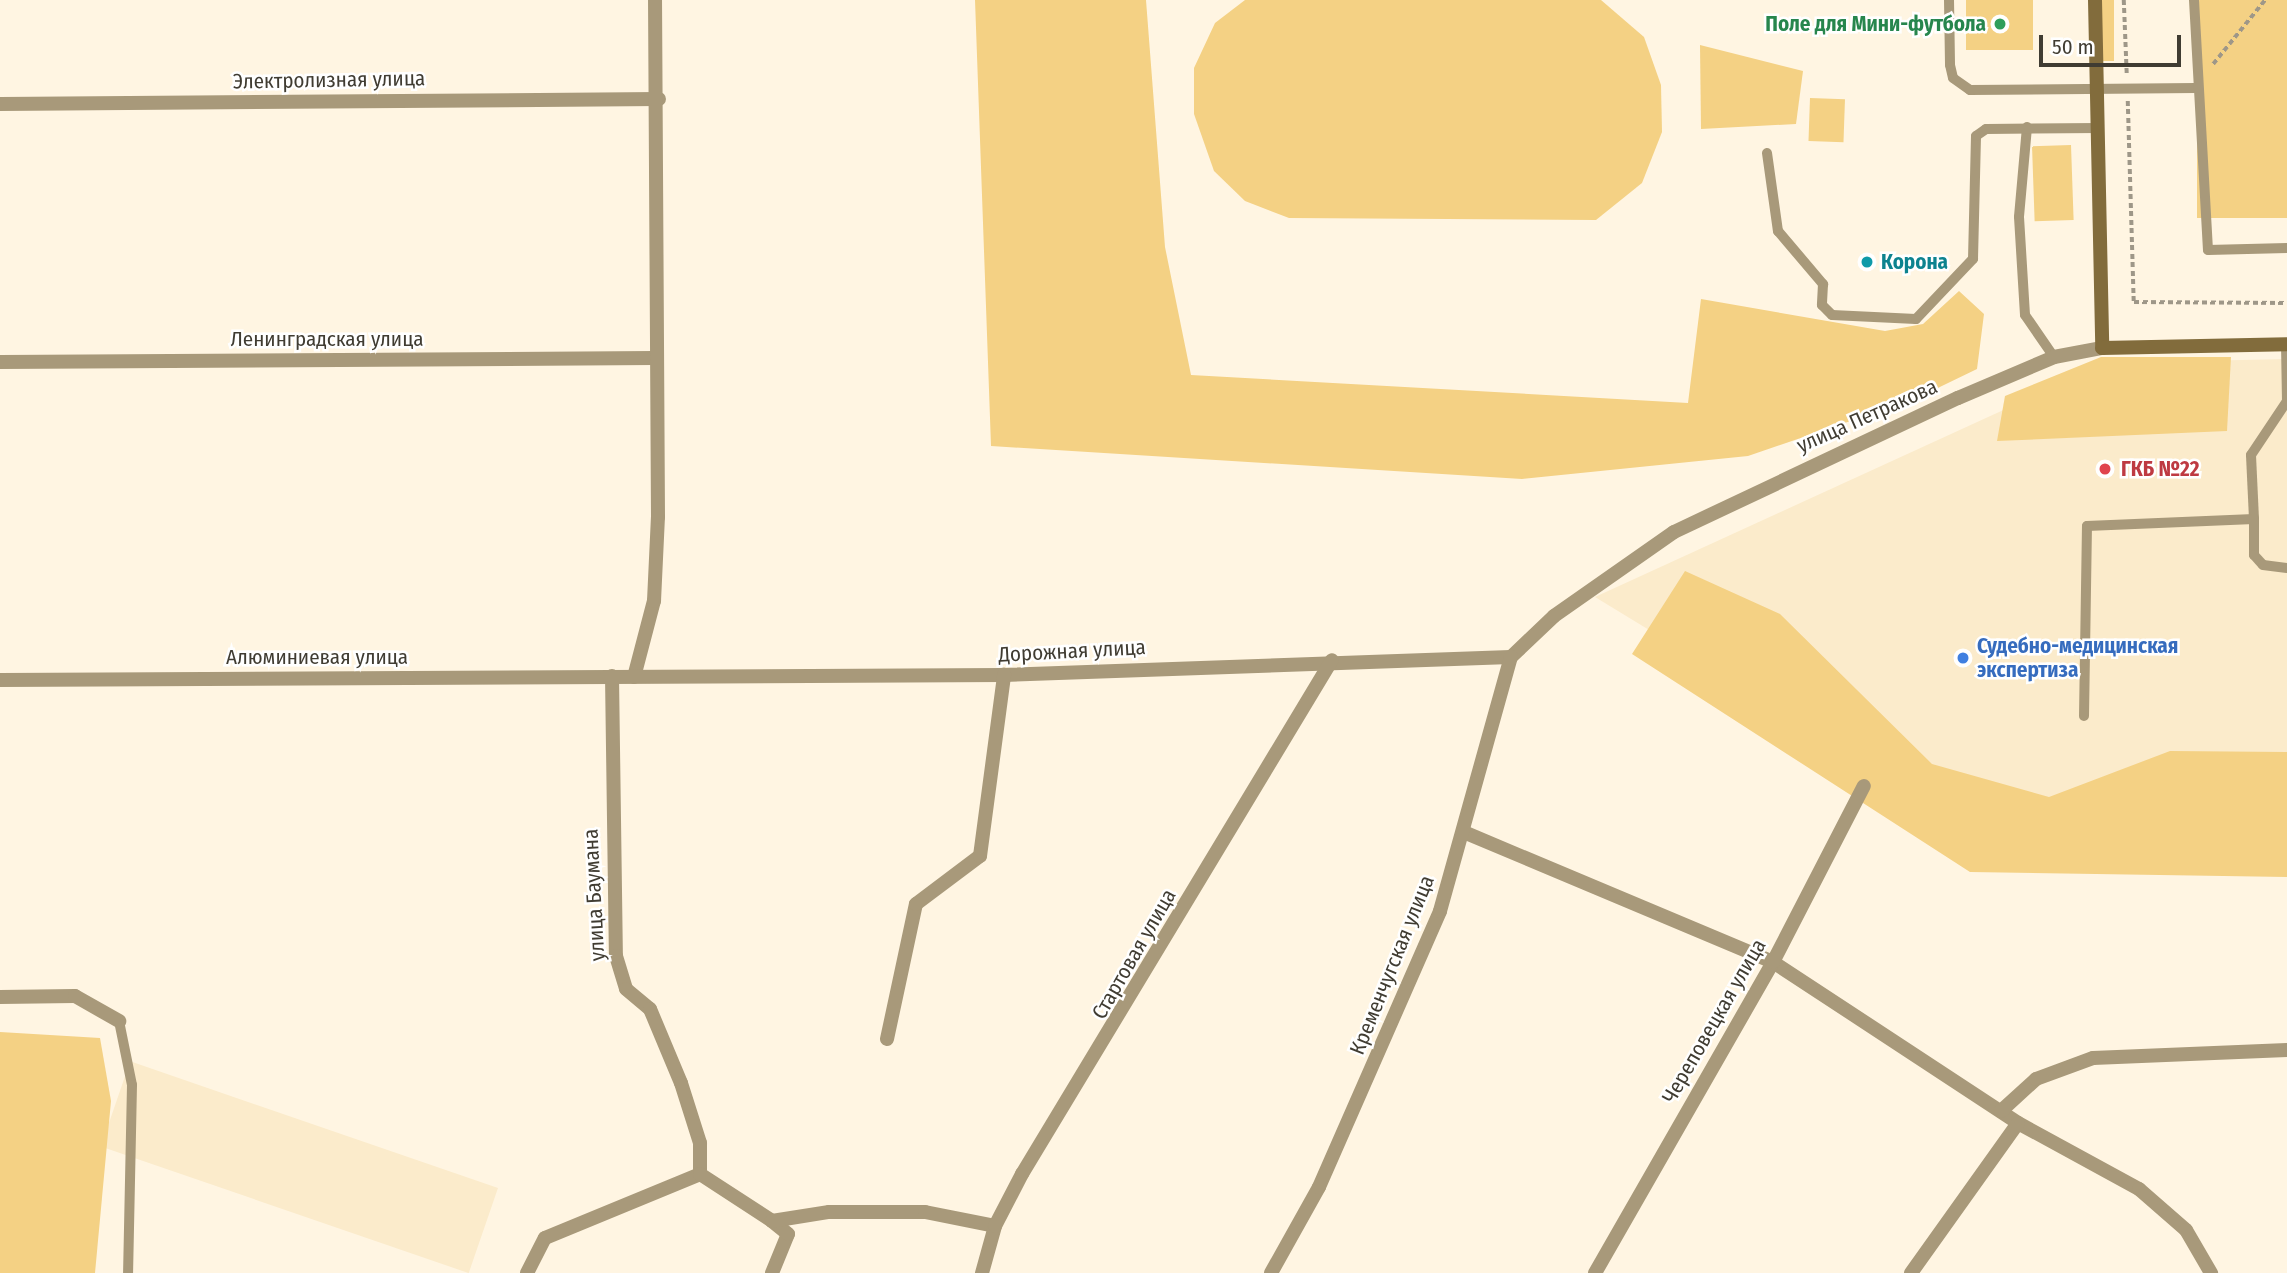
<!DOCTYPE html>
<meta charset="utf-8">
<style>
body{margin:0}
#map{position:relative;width:2287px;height:1273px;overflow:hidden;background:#fff5e2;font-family:"Fira Sans Condensed",sans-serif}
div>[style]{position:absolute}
.built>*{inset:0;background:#fbebcb;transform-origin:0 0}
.green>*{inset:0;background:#f4d184;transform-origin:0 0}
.path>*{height:3.5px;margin-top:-1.75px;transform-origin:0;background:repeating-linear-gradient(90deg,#9e9788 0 5px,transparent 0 8.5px)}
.lane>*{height:10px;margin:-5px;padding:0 5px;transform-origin:5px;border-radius:5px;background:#a8997a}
.street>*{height:14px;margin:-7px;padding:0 7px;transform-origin:7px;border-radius:7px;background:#a8997a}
.secondary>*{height:14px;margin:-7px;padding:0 7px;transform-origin:7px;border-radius:7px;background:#826c3c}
.dots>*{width:19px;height:19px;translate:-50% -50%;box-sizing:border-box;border:4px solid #fff;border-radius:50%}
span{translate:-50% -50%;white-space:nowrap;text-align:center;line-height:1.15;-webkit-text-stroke:5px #fff;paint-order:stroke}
.leisure-label{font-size:21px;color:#27864d;font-weight:700}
.right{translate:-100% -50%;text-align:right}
.street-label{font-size:21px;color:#403c32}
.culture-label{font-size:21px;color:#0d838f;font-weight:700}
.left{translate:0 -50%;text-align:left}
.health-label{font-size:21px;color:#be3a42;font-weight:700}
.shop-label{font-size:21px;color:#366cbe;font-weight:700}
.scale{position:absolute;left:2039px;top:35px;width:142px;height:32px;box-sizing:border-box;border:4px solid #403c32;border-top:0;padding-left:9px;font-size:21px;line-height:24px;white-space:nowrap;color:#403c32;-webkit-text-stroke:5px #fff;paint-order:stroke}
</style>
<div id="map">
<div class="built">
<i style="clip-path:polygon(2287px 359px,2287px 827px,2002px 845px,1595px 597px,2106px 363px)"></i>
<i style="left:498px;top:1188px;width:90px;height:389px;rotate:109deg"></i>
</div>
<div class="green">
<i style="clip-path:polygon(975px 0,1146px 0,1165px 247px,1191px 375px,1688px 403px,1701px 299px,1885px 331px,1923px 324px,1959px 291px,1984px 314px,1977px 369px,1915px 399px,1748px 456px,1522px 479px,991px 446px)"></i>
<i style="clip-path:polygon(1245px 0,1601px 0,1644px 37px,1661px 85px,1662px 132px,1642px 183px,1596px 220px,1289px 218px,1245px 201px,1214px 171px,1194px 114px,1194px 68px,1215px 23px)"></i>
<i style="left:1966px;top:0;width:67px;height:50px"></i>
<i style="left:2097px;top:0;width:17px;height:61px"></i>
<i style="left:2197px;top:0;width:90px;height:218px"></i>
<i style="clip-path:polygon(1700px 45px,1803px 71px,1796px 124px,1701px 129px)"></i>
<i style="left:1810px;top:98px;width:35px;height:43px;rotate:2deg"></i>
<i style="left:2071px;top:145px;width:75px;height:39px;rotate:88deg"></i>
<i style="clip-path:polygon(2101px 357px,2231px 357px,2227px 431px,1997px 441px,2005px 396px)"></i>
<i style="clip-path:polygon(1685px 571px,1780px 614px,1932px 764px,2049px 797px,2170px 751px,2287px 752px,2287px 877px,1970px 872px,1632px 654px)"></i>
<i style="clip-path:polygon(0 1032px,100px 1038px,111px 1101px,95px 1273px,0 1273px)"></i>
</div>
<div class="path">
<i style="left:2124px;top:0;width:76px;rotate:87.7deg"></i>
<i style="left:2213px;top:64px;width:82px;rotate:-50.9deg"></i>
<i style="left:2128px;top:101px;width:201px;rotate:88.3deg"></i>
<i style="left:2134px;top:302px;width:153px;rotate:0.4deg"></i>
</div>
<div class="lane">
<i style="left:1949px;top:0;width:65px;rotate:89.1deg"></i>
<i style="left:1950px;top:65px;width:13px;rotate:77deg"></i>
<i style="left:1953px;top:78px;width:21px;rotate:35deg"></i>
<i style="left:1970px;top:90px;width:226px;rotate:-0.5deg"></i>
<i style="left:2194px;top:0;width:250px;rotate:86.8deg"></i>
<i style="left:2208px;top:250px;width:79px;rotate:-1.5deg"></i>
<i style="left:2027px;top:127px;width:90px;rotate:95.1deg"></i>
<i style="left:2019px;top:217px;width:98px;rotate:86.5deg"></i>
<i style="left:2025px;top:315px;width:51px;rotate:55.4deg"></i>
<i style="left:1767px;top:153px;width:79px;rotate:82deg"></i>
<i style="left:1778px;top:231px;width:70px;rotate:49.7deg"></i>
<i style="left:1823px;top:284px;width:21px;rotate:93deg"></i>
<i style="left:1822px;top:305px;width:14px;rotate:45deg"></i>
<i style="left:1832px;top:315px;width:84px;rotate:2.7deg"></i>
<i style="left:1916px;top:319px;width:83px;rotate:-46.5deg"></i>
<i style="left:1973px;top:259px;width:123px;rotate:-88.6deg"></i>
<i style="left:1976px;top:136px;width:12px;rotate:-35deg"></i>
<i style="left:1986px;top:129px;width:113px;rotate:-0.5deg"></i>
<i style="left:2254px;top:519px;width:64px;rotate:-92.7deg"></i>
<i style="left:2251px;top:455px;width:65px;rotate:-56.3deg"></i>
<i style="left:2287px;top:401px;width:57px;rotate:-91deg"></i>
<i style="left:2084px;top:716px;width:190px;rotate:-89.1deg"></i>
<i style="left:2087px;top:526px;width:167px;rotate:-2.4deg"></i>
<i style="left:2254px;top:519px;width:36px;rotate:90deg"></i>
<i style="left:2254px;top:555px;width:13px;rotate:48deg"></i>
<i style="left:2263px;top:565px;width:24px;rotate:7deg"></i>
<i style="left:119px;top:1021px;width:65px;rotate:78.5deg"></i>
<i style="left:132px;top:1085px;width:188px;rotate:91.2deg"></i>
</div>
<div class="street">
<i style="left:0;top:104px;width:659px;rotate:-0.43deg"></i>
<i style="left:0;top:362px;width:654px;rotate:-0.35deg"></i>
<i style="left:1511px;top:657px;width:59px;rotate:-43.6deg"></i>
<i style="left:1554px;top:616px;width:146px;rotate:-35deg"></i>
<i style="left:1674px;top:532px;width:314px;rotate:-25.3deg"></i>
<i style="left:1958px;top:398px;width:104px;rotate:-23.1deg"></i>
<i style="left:2054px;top:357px;width:49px;rotate:-10.6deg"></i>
<i style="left:612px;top:676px;width:280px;rotate:89.2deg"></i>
<i style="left:616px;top:956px;width:34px;rotate:73deg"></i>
<i style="left:626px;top:989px;width:31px;rotate:40deg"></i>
<i style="left:650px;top:1009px;width:80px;rotate:67.3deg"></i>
<i style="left:681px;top:1083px;width:63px;rotate:72.4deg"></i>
<i style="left:700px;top:1143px;width:31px;rotate:90deg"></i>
<i style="left:634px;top:677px;width:79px;rotate:-75.3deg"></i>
<i style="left:654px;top:601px;width:84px;rotate:-87.3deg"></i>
<i style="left:658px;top:517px;width:517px;rotate:-90.33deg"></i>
<i style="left:0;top:680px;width:1004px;rotate:-0.29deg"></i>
<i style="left:1004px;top:675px;width:507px;rotate:-2.03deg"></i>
<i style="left:1466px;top:833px;width:333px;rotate:22.8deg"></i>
<i style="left:1773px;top:962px;width:293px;rotate:33.3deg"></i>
<i style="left:2018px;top:1123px;width:138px;rotate:28.6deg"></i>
<i style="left:2139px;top:1189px;width:62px;rotate:41.1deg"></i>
<i style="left:2186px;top:1230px;width:50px;rotate:59.8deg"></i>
<i style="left:0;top:997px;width:75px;rotate:-0.8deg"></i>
<i style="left:75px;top:996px;width:51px;rotate:29.6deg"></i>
<i style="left:887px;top:1039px;width:138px;rotate:-77.9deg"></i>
<i style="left:916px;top:904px;width:80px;rotate:-36.9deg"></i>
<i style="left:980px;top:856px;width:183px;rotate:-82.4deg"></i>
<i style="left:2001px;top:1111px;width:47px;rotate:-42.4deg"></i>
<i style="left:2036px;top:1079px;width:61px;rotate:-20.2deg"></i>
<i style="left:2093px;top:1058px;width:194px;rotate:-2.4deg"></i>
<i style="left:527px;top:1273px;width:39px;rotate:-63deg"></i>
<i style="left:545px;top:1238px;width:168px;rotate:-22.4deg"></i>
<i style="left:700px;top:1174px;width:86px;rotate:33.1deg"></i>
<i style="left:772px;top:1273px;width:42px;rotate:-67.7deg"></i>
<i style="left:788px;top:1234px;width:21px;rotate:-141deg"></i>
<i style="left:772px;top:1221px;width:58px;rotate:-9deg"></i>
<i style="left:829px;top:1212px;width:96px"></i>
<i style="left:925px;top:1212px;width:71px;rotate:11.3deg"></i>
<i style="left:982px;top:1273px;width:49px;rotate:-74.5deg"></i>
<i style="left:995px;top:1226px;width:59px;rotate:-62.6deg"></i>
<i style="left:1022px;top:1174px;width:600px;rotate:-58.91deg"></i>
<i style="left:1271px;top:1273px;width:98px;rotate:-60.8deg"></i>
<i style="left:1319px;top:1187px;width:301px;rotate:-66.3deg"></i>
<i style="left:1440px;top:911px;width:264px;rotate:-74.4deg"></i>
<i style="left:1595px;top:1273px;width:358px;rotate:-60.2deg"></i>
<i style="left:1773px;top:962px;width:198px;rotate:-62.7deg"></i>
<i style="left:1911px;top:1273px;width:184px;rotate:-54.5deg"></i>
</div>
<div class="secondary">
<i style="left:2095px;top:0;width:348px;rotate:88.8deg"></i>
<i style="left:2102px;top:348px;width:185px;rotate:-1.2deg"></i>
</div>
<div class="dots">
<i style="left:2000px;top:24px;background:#2e9e5b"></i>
<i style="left:1867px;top:262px;background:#0f9aa8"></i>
<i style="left:2105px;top:469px;background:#e0444e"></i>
<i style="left:1963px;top:658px;background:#3f7fe0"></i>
</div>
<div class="leisure-label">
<span class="right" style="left:1986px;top:24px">Поле для Мини-футбола</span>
</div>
<div class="street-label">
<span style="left:329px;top:80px;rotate:-1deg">Электролизная улица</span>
<span style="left:327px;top:339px">Ленинградская улица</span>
<span style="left:1867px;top:416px;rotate:-24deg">улица Петракова</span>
<span style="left:1072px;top:651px;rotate:-3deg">Дорожная улица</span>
<span style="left:317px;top:657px">Алюминиевая улица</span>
<span style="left:594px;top:895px;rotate:-93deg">улица Баумана</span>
<span style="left:1134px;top:954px;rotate:-60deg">Стартовая улица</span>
<span style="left:1392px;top:965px;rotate:-68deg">Кременчугская улица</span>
<span style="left:1714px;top:1021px;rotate:-60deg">Череповецкая улица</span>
</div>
<div class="culture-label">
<span class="left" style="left:1881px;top:262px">Корона</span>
</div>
<div class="health-label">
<span class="left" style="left:2121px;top:469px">ГКБ №22</span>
</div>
<div class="shop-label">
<span class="left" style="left:1977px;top:658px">Судебно-медицинская<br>экспертиза</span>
</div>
<div class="scale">50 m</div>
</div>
